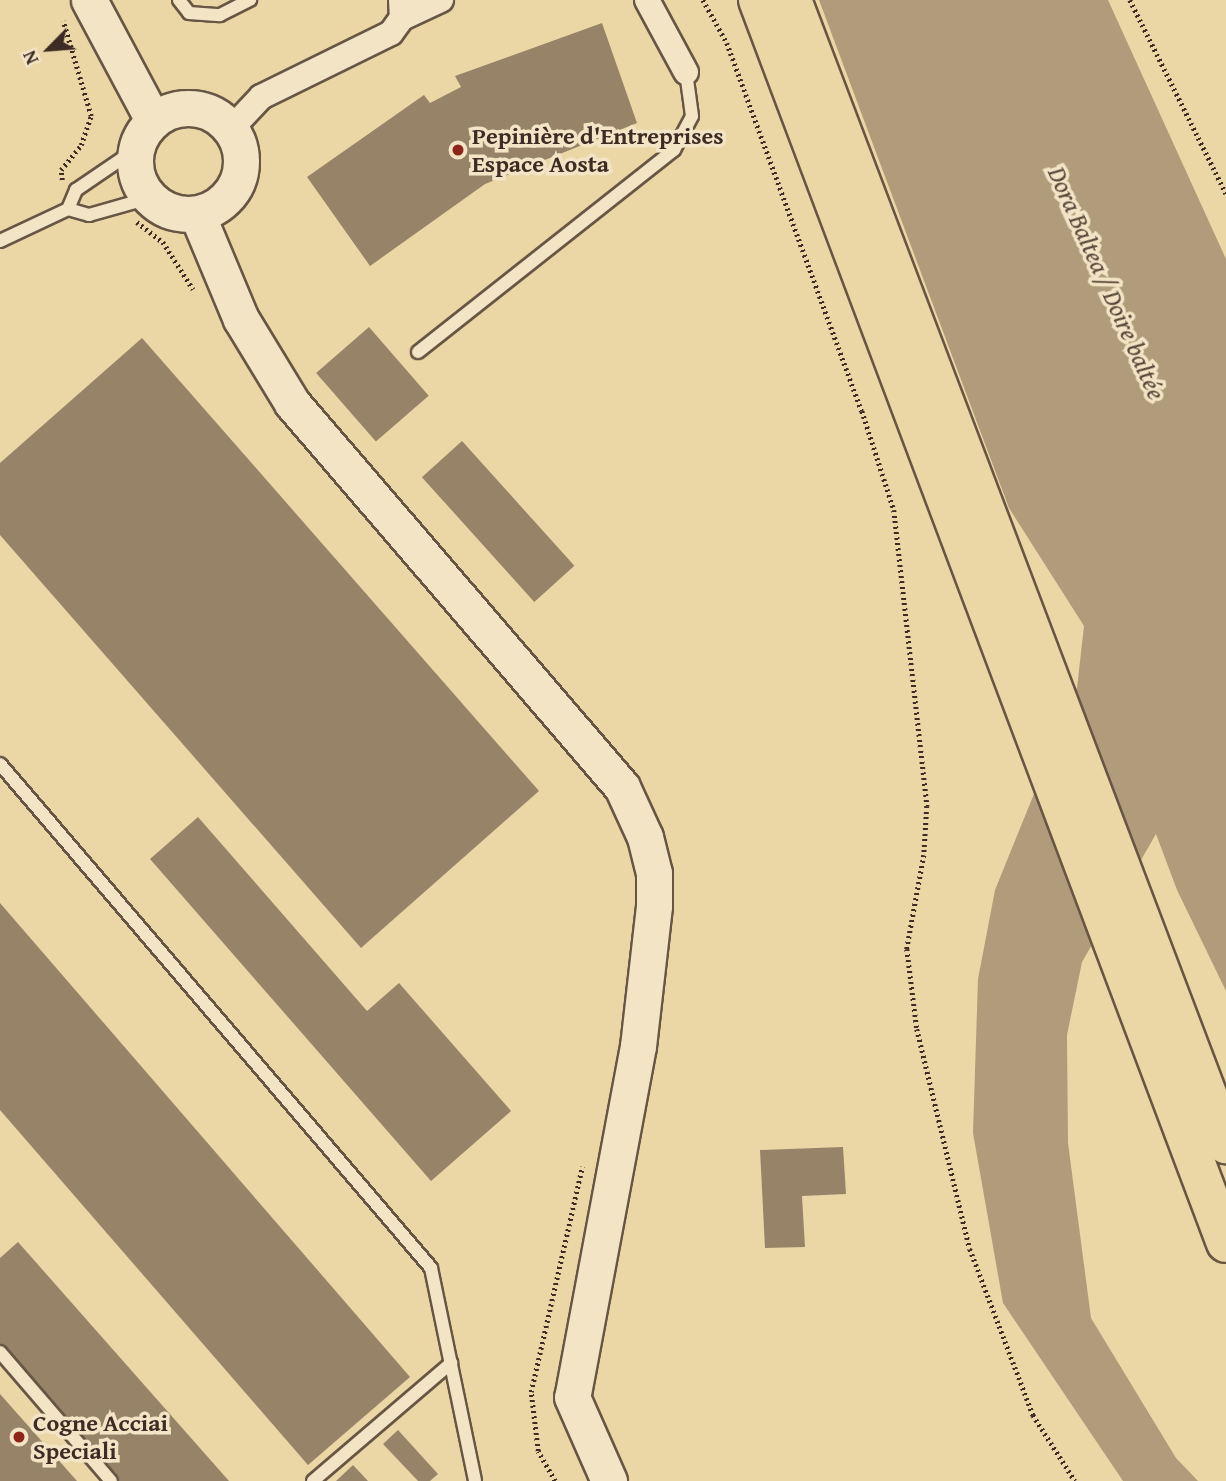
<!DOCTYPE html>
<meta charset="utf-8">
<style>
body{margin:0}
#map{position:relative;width:1226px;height:1481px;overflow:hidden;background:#ebd6a6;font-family:"Gentium Book Plus",serif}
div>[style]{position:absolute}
.water>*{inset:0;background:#b09c7a}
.building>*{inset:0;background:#978468;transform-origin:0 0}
.path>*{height:4.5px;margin-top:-2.25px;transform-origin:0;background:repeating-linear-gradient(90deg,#3d2b24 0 2px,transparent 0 5.5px)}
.roads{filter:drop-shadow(2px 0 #685644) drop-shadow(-2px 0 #685644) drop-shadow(0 2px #685644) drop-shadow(0 -2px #685644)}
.lane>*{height:12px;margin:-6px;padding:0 6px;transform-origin:6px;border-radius:6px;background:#f2e4c5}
.street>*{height:24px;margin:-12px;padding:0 12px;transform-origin:12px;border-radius:12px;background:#f2e4c5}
.secondary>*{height:35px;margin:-17.5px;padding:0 17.5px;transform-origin:17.5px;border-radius:17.5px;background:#f2e4c5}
.secondary>.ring{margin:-17.5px;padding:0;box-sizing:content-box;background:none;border:35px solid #f2e4c5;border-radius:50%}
.highway>*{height:38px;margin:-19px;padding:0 19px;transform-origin:19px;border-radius:19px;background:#ebd6a6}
.dots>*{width:19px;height:19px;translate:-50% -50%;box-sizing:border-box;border:4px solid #f2e4c5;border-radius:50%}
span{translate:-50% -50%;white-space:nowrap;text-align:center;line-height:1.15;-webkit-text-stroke:7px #f2e4c5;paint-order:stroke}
.poi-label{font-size:24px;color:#3d2b24;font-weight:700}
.left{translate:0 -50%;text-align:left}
.water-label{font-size:26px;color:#5a473a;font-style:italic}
.north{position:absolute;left:14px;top:14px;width:70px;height:70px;-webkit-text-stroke:5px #f2e4c5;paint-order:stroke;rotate:245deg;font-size:19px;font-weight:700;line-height:28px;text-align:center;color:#3d2b24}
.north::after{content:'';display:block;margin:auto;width:24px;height:32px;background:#3d2b24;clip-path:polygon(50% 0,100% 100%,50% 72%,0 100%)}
</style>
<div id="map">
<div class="water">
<i style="clip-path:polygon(819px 0,1108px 0,1226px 259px,1226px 991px,1177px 890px,1156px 834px,1082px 962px,1067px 1035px,1068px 1143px,1091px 1318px,1176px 1458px,1198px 1481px,1123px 1481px,1003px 1303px,973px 1133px,978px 979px,995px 890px,1077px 688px,1084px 626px,1009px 508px)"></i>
</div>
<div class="building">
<i style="clip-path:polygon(602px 23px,637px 123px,485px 184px,370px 266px,307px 177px,424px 95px,430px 103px,461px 87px,455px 76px)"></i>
<i style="left:369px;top:327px;width:91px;height:70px;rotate:49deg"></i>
<i style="clip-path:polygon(142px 338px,539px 791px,361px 948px,0 535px,0 463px)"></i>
<i style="left:462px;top:441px;width:168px;height:54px;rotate:48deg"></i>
<i style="clip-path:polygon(198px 817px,367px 1011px,399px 983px,511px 1111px,431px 1181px,150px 859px)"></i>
<i style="clip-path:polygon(0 903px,410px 1377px,308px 1465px,0 1110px)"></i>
<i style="clip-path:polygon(843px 1147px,846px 1194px,802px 1196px,805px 1247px,765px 1248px,760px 1150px)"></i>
<i style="clip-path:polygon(18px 1242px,229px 1481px,119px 1481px,0 1346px,0 1258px)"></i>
<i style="clip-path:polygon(0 1394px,77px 1481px,0 1481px)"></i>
<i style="clip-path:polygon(398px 1430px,438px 1474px,430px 1481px,418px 1481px,383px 1444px)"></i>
<i style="clip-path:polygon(353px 1465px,368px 1481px,336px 1481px)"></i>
</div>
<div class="path">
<i style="left:703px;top:0;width:49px;rotate:60.8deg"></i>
<i style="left:727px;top:43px;width:392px;rotate:69.9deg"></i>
<i style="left:862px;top:411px;width:104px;rotate:72.1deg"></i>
<i style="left:894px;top:510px;width:298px;rotate:83.6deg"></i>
<i style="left:927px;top:806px;width:49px;rotate:93.5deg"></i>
<i style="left:924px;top:855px;width:96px;rotate:100.3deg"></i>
<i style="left:907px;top:949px;width:81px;rotate:82.9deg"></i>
<i style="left:917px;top:1029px;width:226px;rotate:76.5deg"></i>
<i style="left:970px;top:1249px;width:178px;rotate:69.2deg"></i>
<i style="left:1033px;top:1415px;width:78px;rotate:57.5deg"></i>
<i style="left:1130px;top:0;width:216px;rotate:63.6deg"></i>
<i style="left:62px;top:180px;width:10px;rotate:-96deg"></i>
<i style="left:61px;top:170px;width:32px;rotate:-51deg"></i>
<i style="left:81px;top:145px;width:31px;rotate:-71deg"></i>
<i style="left:91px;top:116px;width:99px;rotate:-106.4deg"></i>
<i style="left:137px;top:222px;width:33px;rotate:38deg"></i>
<i style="left:163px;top:242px;width:56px;rotate:57.4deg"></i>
<i style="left:555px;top:1481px;width:34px;rotate:-120deg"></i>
<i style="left:538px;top:1451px;width:59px;rotate:-96.8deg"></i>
<i style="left:531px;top:1392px;width:231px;rotate:-77.2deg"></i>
</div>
<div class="roads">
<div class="lane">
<i style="left:179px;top:0;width:16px;rotate:52deg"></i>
<i style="left:189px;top:13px;width:31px;rotate:4deg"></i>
<i style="left:220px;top:15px;width:34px;rotate:-27deg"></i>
<i style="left:68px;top:209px;width:21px;rotate:-67deg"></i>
<i style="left:76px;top:190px;width:73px;rotate:-34.3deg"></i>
<i style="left:0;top:241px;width:75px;rotate:-25.2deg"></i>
<i style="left:68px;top:209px;width:22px;rotate:16deg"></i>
<i style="left:89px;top:215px;width:62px;rotate:-15.8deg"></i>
<i style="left:418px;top:352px;width:326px;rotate:-38.3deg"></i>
<i style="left:674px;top:150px;width:38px;rotate:-62deg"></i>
<i style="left:692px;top:116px;width:44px;rotate:-97.8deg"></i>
<i style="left:0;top:764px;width:663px;rotate:49.46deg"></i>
<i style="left:431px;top:1268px;width:217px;rotate:78.3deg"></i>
<i style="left:0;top:1352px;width:170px;rotate:49.3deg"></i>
<i style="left:313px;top:1481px;width:182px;rotate:-40.5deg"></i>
</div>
<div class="street">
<i style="left:401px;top:0;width:18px;rotate:87deg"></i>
<i style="left:402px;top:18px;width:43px;rotate:-24.8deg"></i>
<i style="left:647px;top:0;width:82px;rotate:61.6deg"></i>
<i style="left:231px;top:129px;width:44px;rotate:-46.8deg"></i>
<i style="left:261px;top:97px;width:145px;rotate:-26.2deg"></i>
<i style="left:391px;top:33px;width:19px;rotate:-54deg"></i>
</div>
<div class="secondary">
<i style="left:89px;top:0;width:136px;rotate:61.9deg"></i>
<i class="ring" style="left:135px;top:108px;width:71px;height:71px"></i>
<i style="left:197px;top:214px;width:114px;rotate:67.3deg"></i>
<i style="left:241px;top:319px;width:98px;rotate:58.7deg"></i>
<i style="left:292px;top:403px;width:506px;rotate:49.33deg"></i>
<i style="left:622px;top:787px;width:55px;rotate:65.3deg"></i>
<i style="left:645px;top:837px;width:37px;rotate:76deg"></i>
<i style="left:654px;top:873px;width:33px;rotate:90deg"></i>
<i style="left:654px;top:906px;width:141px;rotate:96.5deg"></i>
<i style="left:638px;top:1046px;width:357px;rotate:100.6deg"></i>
<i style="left:572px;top:1397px;width:92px;rotate:66.2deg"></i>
</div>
<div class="highway">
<i style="left:758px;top:0;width:1328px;rotate:69.37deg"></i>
<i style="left:792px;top:0;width:1224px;rotate:69.22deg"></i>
</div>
</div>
<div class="dots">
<i style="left:458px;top:150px;background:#8f2418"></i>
<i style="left:19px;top:1437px;background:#8f2418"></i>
</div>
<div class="poi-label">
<span class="left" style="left:472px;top:150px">Pepinière d'Entreprises<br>Espace Aosta</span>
<span class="left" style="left:33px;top:1437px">Cogne Acciai<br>Speciali</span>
</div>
<div class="water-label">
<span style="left:1107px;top:283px;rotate:66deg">Dora Baltea / Doire baltée</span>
</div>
<div class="north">N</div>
</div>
